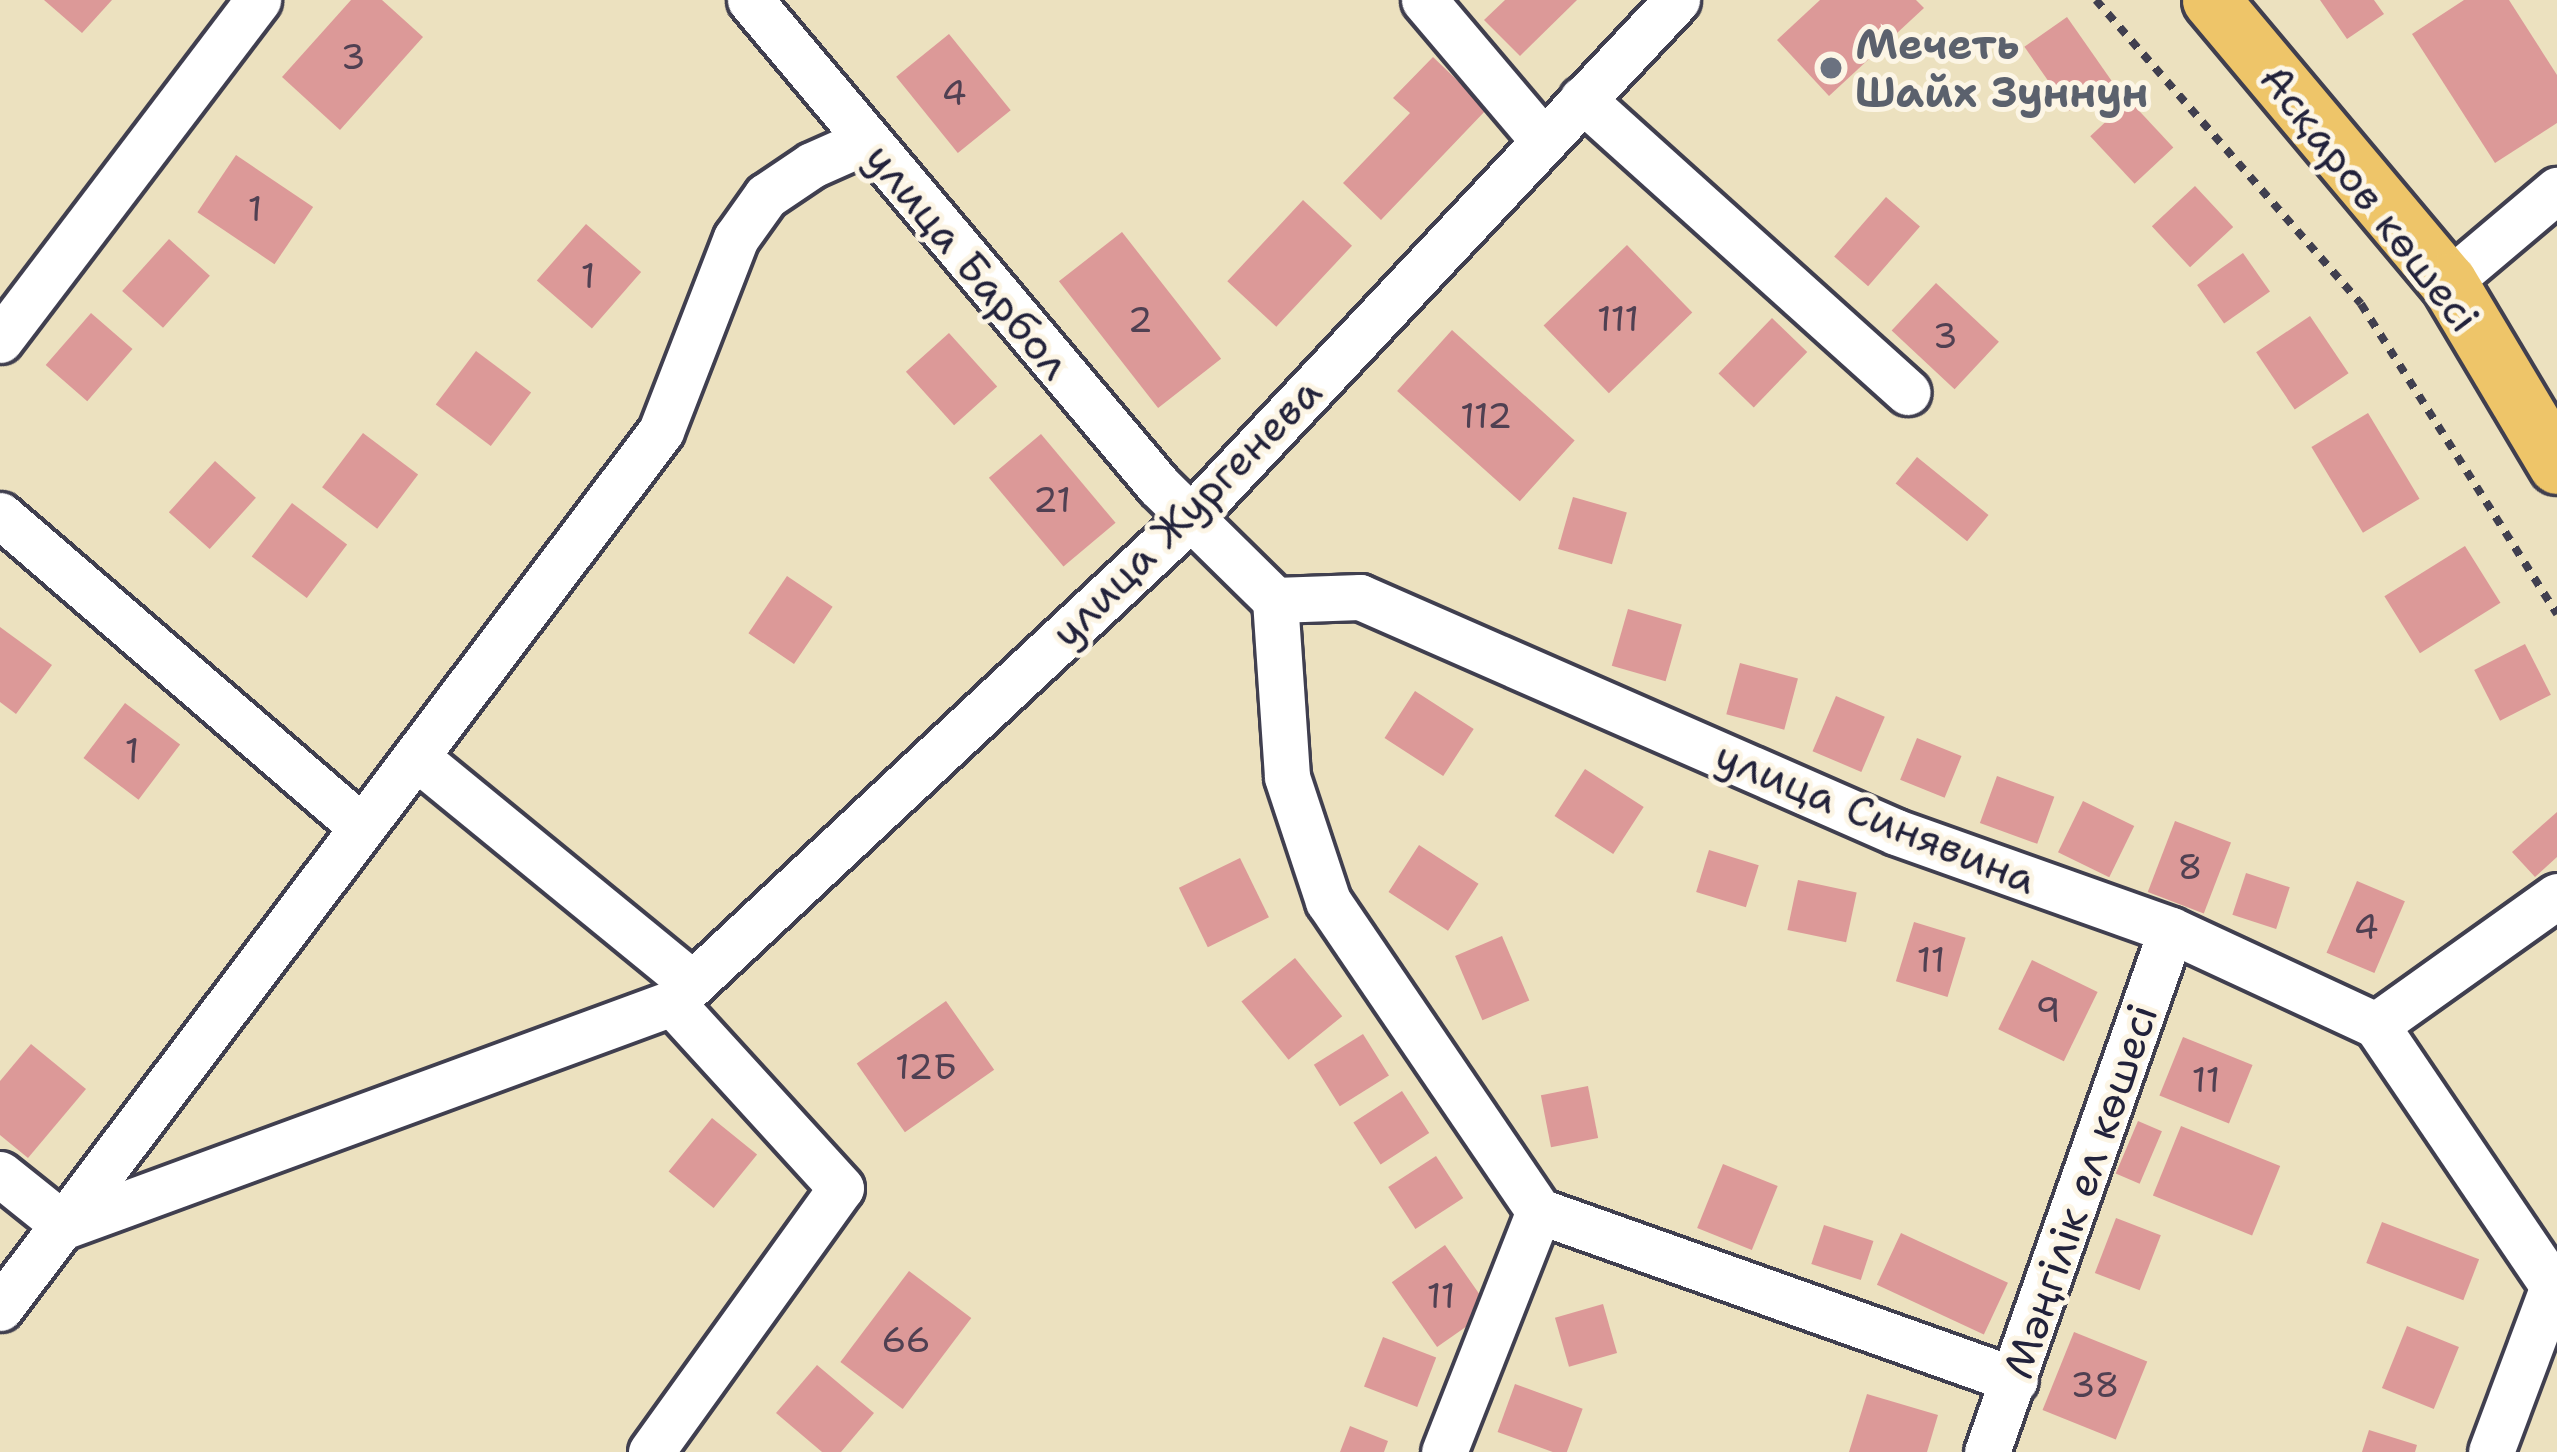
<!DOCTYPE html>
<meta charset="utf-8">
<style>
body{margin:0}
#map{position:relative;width:2557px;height:1452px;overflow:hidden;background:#ece1bf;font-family:"Shantell Sans",sans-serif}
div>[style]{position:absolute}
.building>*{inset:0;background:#dc9998;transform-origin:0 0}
.path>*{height:8px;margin-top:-4px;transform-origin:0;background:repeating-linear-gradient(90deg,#403f4f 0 9px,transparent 0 18px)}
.roads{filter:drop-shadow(3px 0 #403f4f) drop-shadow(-3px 0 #403f4f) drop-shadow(0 3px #403f4f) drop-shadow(0 -3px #403f4f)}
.minor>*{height:45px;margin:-22.5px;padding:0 22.5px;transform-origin:22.5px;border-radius:22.5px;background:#fff}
.major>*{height:57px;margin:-28.5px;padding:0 28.5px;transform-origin:28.5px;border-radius:28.5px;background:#eec569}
.dots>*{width:33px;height:33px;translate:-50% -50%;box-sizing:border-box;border:6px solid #fcf5e5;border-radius:50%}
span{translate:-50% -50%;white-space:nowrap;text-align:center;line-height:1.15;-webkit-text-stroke:10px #fcf5e5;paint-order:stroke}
.number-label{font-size:36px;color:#504052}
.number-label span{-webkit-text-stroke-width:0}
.worship-label{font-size:42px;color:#5b616d;font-weight:700}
.left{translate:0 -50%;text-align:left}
.street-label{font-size:42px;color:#22223b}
</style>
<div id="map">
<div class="building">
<i style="clip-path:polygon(44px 0,112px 0,82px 33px)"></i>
<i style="clip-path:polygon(351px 0,382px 0,423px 37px,340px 130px,282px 77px)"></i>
<i style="clip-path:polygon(1505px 0,1577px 0,1520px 56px,1484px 20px)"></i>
<i style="clip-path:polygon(1820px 0,1916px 0,1924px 8px,1829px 96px,1777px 40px)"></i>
<i style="clip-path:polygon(2320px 0,2374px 0,2384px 14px,2347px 39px)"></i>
<i style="clip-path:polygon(2464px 0,2509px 0,2557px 75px,2557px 123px,2495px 163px,2412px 34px)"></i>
<i style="left:2067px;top:17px;width:78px;height:52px;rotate:55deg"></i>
<i style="left:949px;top:34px;width:98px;height:68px;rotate:51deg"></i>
<i style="clip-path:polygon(1433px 57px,1487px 109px,1381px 220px,1343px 183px,1410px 113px,1393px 98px)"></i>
<i style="left:2129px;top:100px;width:65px;height:53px;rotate:47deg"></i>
<i style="left:236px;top:155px;width:93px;height:69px;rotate:34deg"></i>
<i style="left:2195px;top:186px;width:56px;height:59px;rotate:47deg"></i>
<i style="left:1886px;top:197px;width:45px;height:79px;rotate:41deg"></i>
<i style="left:1303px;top:200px;width:67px;height:111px;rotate:43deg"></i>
<i style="left:586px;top:224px;width:73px;height:75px;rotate:41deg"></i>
<i style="left:1122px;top:232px;width:161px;height:80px;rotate:52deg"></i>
<i style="left:169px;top:239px;width:55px;height:70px;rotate:42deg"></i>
<i style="left:1627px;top:245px;width:94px;height:116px;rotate:46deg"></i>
<i style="left:2243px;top:253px;width:47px;height:56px;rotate:55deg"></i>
<i style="left:1936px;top:283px;width:86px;height:65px;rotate:43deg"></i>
<i style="left:91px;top:313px;width:55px;height:69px;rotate:41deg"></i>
<i style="left:2310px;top:316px;width:69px;height:65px;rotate:56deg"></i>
<i style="left:1772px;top:318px;width:49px;height:77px;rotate:44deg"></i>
<i style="left:1452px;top:330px;width:165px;height:82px;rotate:42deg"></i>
<i style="left:949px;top:333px;width:72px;height:58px;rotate:48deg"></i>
<i style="left:476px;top:351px;width:69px;height:67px;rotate:37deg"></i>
<i style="left:2368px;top:413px;width:100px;height:66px;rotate:59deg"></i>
<i style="left:363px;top:433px;width:69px;height:68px;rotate:37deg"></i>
<i style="left:1041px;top:434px;width:116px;height:68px;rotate:50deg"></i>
<i style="left:1917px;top:457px;width:92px;height:34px;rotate:39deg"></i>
<i style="left:215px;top:461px;width:55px;height:69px;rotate:42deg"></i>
<i style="left:1573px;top:497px;width:56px;height:54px;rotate:16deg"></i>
<i style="left:292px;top:503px;width:69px;height:67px;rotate:37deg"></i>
<i style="left:2465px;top:546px;width:67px;height:95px;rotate:58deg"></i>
<i style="left:787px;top:576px;width:55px;height:69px;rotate:34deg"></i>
<i style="left:1628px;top:609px;width:56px;height:59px;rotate:16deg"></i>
<i style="clip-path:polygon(0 627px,52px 665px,16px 714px,0 702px)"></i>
<i style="left:2525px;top:644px;width:57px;height:57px;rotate:63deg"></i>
<i style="left:1740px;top:663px;width:60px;height:53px;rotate:15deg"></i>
<i style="left:1415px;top:691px;width:70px;height:56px;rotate:33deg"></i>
<i style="left:1836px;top:696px;width:53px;height:60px;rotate:23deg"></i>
<i style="left:125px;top:703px;width:69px;height:69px;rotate:37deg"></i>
<i style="left:1917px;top:738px;width:48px;height:45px;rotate:22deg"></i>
<i style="left:1585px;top:769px;width:70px;height:56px;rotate:33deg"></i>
<i style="left:1997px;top:776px;width:61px;height:50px;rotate:20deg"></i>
<i style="left:2083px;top:801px;width:57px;height:57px;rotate:26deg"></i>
<i style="clip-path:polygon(2557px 812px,2557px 857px,2535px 877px,2512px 852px)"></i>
<i style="left:2175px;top:821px;width:60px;height:76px;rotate:21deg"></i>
<i style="left:1419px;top:845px;width:71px;height:56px;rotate:33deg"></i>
<i style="left:1709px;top:850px;width:52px;height:44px;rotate:17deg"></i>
<i style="left:1240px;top:858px;width:66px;height:68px;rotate:64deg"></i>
<i style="left:2246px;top:873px;width:46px;height:44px;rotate:18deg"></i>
<i style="left:1798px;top:880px;width:60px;height:51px;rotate:12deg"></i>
<i style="left:2357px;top:881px;width:52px;height:78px;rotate:23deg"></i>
<i style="left:1914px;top:922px;width:54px;height:62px;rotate:17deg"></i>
<i style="left:1502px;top:936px;width:70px;height:51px;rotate:67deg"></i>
<i style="left:1295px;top:958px;width:75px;height:69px;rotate:51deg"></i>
<i style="left:2032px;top:960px;width:73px;height:77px;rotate:26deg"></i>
<i style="left:946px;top:1001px;width:84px;height:109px;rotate:55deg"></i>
<i style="left:1363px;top:1034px;width:49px;height:58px;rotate:58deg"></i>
<i style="left:2183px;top:1037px;width:75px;height:63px;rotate:22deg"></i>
<i style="clip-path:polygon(31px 1044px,86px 1089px,28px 1158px,0 1135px,0 1081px)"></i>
<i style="left:1588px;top:1086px;width:53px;height:48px;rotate:79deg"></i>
<i style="left:1402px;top:1091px;width:50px;height:58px;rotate:57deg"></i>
<i style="left:712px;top:1118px;width:58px;height:69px;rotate:39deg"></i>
<i style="left:2138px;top:1121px;width:26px;height:57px;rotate:23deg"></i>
<i style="left:2181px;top:1126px;width:107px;height:75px;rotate:22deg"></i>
<i style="left:1436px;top:1156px;width:50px;height:57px;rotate:57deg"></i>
<i style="left:1723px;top:1164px;width:59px;height:69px;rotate:22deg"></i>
<i style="left:2116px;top:1218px;width:48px;height:59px;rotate:21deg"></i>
<i style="left:2382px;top:1222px;width:104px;height:44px;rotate:21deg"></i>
<i style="left:1824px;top:1225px;width:52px;height:41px;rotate:18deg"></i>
<i style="left:1901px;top:1233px;width:118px;height:57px;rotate:25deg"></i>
<i style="left:1445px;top:1245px;width:79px;height:65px;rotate:55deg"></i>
<i style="left:909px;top:1271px;width:78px;height:114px;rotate:37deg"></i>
<i style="left:1603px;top:1304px;width:51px;height:50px;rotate:74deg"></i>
<i style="left:2407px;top:1326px;width:56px;height:67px;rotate:22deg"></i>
<i style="left:2074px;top:1332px;width:79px;height:84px;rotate:22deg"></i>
<i style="left:1383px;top:1337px;width:57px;height:53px;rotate:21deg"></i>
<i style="clip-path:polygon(817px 1365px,874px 1413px,841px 1452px,822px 1452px,776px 1413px)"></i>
<i style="left:1515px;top:1384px;width:72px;height:51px;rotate:20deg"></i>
<i style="clip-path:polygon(1867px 1394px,1938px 1415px,1927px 1452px,1849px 1452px)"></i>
<i style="clip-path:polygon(1350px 1426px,1388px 1441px,1384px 1452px,1340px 1452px)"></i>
<i style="clip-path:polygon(2369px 1430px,2417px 1445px,2415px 1452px,2362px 1452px)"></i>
</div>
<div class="path">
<i style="left:2096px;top:0;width:403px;rotate:48.9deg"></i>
<i style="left:2361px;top:304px;width:367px;rotate:57.7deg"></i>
</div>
<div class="roads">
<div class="minor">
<i style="left:750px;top:0;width:635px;rotate:49.92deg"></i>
<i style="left:1159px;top:486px;width:163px;rotate:44.5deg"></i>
<i style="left:1275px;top:600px;width:85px;rotate:-2deg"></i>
<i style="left:1360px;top:597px;width:585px;rotate:23.67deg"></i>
<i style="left:1896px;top:832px;width:292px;rotate:19.6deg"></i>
<i style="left:2171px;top:930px;width:226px;rotate:24.9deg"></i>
<i style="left:2376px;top:1025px;width:222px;rotate:-35.5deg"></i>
<i style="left:1424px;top:0;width:182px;rotate:49.7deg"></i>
<i style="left:1582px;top:99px;width:438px;rotate:42deg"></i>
<i style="left:2448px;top:282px;width:143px;rotate:-40.2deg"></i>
<i style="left:0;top:340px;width:427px;rotate:-52.8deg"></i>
<i style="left:0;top:515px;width:478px;rotate:40.8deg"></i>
<i style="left:1275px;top:600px;width:177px;rotate:86.1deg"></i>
<i style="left:1287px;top:777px;width:131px;rotate:71.7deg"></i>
<i style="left:1328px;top:901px;width:375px;rotate:55.8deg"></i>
<i style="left:1539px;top:1211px;width:505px;rotate:19.55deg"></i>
<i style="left:416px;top:757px;width:357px;rotate:39.3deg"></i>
<i style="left:2376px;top:1025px;width:315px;rotate:55.9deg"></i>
<i style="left:2553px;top:1286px;width:177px;rotate:110.5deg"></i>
<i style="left:0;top:1174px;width:83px;rotate:38.7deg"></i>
<i style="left:65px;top:1226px;width:647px;rotate:-20.17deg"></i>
<i style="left:672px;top:1003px;width:710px;rotate:-43.12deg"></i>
<i style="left:1190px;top:518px;width:711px;rotate:-46.77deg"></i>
<i style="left:0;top:1308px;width:1098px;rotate:-52.99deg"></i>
<i style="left:661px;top:431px;width:207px;rotate:-68.8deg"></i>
<i style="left:736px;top:238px;width:52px;rotate:-54.5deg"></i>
<i style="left:766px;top:196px;width:55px;rotate:-34deg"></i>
<i style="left:812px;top:165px;width:59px;rotate:-24deg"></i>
<i style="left:651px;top:1452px;width:325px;rotate:-54.3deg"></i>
<i style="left:841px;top:1188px;width:251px;rotate:-132.4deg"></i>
<i style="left:1444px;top:1452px;width:259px;rotate:-68.5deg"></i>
<i style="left:1987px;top:1452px;width:553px;rotate:-70.58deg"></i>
</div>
<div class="major">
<i style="left:2211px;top:0;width:368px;rotate:50deg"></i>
<i style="left:2448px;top:282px;width:213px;rotate:59.2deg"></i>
</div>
</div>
<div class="dots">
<i style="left:1831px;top:68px;background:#6b7280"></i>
</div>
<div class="number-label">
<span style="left:353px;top:57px">3</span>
<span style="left:954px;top:93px">4</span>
<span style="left:255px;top:209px">1</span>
<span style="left:588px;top:276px">1</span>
<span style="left:1618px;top:319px">111</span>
<span style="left:1140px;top:320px">2</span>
<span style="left:1945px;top:336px">3</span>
<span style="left:1486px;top:416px">112</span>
<span style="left:1052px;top:500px">21</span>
<span style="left:132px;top:751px">1</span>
<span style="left:2190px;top:867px">8</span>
<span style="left:2366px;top:927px">4</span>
<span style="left:1931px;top:960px">11</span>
<span style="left:2048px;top:1010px">9</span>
<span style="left:926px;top:1067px">12Б</span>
<span style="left:2206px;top:1080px">11</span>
<span style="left:1441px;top:1296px">11</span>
<span style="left:906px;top:1340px">66</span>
<span style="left:2095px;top:1385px">38</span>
</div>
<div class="worship-label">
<span class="left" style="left:1855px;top:68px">Мечеть<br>Шайх Зуннун</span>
</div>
<div class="street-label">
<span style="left:2370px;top:198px;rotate:52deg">Асқаров көшесі</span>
<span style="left:968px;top:261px;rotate:50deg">улица Барбол</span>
<span style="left:1186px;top:512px;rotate:-45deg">улица Жургенева</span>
<span style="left:1876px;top:817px;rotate:22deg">улица Синявина</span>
<span style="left:2080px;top:1191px;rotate:-71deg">Мәңгілік ел көшесі</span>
</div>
</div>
